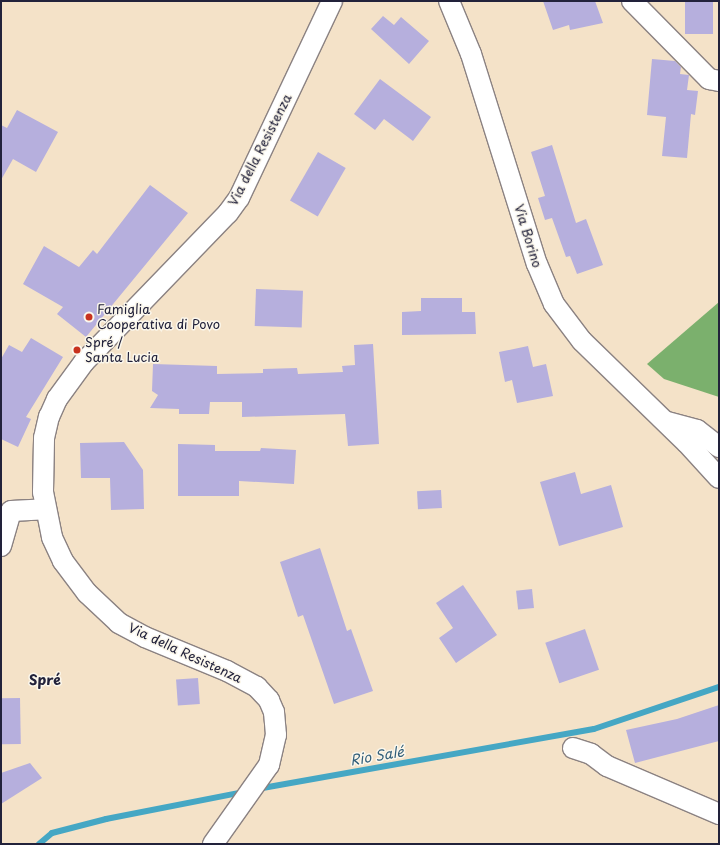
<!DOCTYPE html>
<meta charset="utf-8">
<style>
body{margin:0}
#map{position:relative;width:720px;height:845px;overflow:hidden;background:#f4e2c8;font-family:"Playpen Sans",sans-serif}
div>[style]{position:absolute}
.forest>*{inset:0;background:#7bb06d}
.stream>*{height:6px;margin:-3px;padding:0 3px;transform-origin:3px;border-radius:3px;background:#45a7c4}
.building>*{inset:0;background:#b6afdd;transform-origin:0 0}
.roads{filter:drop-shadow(1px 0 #8b8282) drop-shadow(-1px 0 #8b8282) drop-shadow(0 1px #8b8282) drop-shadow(0 -1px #8b8282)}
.minor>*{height:20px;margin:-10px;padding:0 10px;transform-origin:10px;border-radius:10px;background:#fff}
.dots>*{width:11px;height:11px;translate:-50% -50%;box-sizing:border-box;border:2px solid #fbf7ec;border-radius:50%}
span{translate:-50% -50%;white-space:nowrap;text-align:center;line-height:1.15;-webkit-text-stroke:3px #fbf7ec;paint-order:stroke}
.street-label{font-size:13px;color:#22223b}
.poi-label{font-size:13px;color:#22223b}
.left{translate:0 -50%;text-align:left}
.neighbourhood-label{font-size:14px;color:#22223b;font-weight:700}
.water-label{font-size:14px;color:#325e79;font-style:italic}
.frame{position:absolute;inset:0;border:2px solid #22223b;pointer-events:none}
</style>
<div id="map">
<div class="forest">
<i style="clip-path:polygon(719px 302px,719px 397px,664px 379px,647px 364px)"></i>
</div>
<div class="stream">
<i style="left:257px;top:789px;width:342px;rotate:-10.1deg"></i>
<i style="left:594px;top:729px;width:132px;rotate:-18.6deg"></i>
<i style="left:39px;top:844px;width:17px;rotate:-40deg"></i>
<i style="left:52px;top:833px;width:56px;rotate:-14.5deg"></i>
<i style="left:106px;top:819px;width:141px;rotate:-11.1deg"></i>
</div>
<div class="building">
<i style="clip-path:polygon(543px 1px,595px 1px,603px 23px,570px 30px,569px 25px,553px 30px)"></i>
<i style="left:685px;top:1px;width:28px;height:33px"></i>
<i style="clip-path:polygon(383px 16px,394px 25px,401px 17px,429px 41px,409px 64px,371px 29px)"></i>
<i style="clip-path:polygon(652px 59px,675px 61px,681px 67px,680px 74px,689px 75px,687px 90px,698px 91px,695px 115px,691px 114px,687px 158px,662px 156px,666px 117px,647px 115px)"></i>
<i style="clip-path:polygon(380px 79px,431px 117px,413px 141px,384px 119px,375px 130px,354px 114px)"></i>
<i style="clip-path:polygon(17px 110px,58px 132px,36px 172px,13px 159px,1px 180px,1px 125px,7px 128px)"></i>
<i style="clip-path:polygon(552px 145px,576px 223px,586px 219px,603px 265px,577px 274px,570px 256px,566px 257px,552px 218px,545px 220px,538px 198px,545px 196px,531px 152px)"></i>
<i style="left:318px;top:152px;width:32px;height:56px;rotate:30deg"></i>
<i style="clip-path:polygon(150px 185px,188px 213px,86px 337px,57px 314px,63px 307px,23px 284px,44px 246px,79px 267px,93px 250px,97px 254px)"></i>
<i style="left:256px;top:289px;width:47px;height:37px;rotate:2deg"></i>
<i style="clip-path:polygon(421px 298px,462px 298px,462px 312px,475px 312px,476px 334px,402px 335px,402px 312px,421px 311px)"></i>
<i style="clip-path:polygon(31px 338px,63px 357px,26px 417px,31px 419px,18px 447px,1px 439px,1px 359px,9px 345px,22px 352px)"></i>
<i style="clip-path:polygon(373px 344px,379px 444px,348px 446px,345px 414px,242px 417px,242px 402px,210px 402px,209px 414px,179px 414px,179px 409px,150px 408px,158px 395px,152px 391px,153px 364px,217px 366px,217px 374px,263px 373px,263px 369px,297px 368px,298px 374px,343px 372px,342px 366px,355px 365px,354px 345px)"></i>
<i style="clip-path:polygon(528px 346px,533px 367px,546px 364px,553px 396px,517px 403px,512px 380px,505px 382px,499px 352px)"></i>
<i style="clip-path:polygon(124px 442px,143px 470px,144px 509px,111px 510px,110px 478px,81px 478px,80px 443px)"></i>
<i style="clip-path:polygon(178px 444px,215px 445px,215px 451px,260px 451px,261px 448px,296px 450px,294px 484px,239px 481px,239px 496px,178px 496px)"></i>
<i style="clip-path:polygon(575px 472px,581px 494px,611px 485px,623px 527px,559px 546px,540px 482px)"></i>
<i style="left:441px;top:490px;width:18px;height:24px;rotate:87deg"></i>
<i style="clip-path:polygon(320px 548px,347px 631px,351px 629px,373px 691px,334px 704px,303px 615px,298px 617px,280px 562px)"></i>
<i style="clip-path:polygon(463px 585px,497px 635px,456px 663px,439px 638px,453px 628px,436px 603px)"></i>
<i style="left:532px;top:589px;width:19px;height:16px;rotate:84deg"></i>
<i style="left:585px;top:629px;width:43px;height:42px;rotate:71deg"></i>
<i style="left:198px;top:678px;width:26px;height:22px;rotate:86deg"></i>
<i style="left:20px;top:698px;width:46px;height:19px;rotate:89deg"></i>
<i style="clip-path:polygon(719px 705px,719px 741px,635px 763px,626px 730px,677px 719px)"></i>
<i style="clip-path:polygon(30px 763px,42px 778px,1px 804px,1px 773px)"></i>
</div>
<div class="roads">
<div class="minor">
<i style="left:449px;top:1px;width:57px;rotate:67.5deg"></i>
<i style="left:471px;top:54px;width:220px;rotate:72.6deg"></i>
<i style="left:537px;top:264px;width:43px;rotate:67deg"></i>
<i style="left:554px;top:304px;width:46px;rotate:52.9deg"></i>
<i style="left:582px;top:341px;width:146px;rotate:44.2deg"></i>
<i style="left:687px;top:443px;width:47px;rotate:47.6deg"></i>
<i style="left:632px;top:1px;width:110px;rotate:45.4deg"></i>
<i style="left:709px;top:79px;width:10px;rotate:11deg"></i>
<i style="left:667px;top:422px;width:31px;rotate:15deg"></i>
<i style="left:697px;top:430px;width:28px;rotate:38deg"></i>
<i style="left:1px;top:546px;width:36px;rotate:-74deg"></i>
<i style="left:11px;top:511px;width:34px;rotate:-3deg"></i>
<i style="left:573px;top:748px;width:19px;rotate:18deg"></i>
<i style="left:591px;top:754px;width:20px;rotate:37deg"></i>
<i style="left:607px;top:766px;width:122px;rotate:23.2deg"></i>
<i style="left:213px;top:844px;width:97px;rotate:-54.7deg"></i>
<i style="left:269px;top:765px;width:31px;rotate:-77deg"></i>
<i style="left:276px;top:735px;width:23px;rotate:-95deg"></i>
<i style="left:274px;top:712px;width:13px;rotate:-113deg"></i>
<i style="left:269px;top:700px;width:18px;rotate:-133deg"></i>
<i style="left:257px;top:687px;width:34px;rotate:-152deg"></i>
<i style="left:227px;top:671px;width:89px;rotate:-157.5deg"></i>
<i style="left:145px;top:637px;width:30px;rotate:-152deg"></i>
<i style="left:119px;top:623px;width:44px;rotate:-136.8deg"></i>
<i style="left:87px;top:593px;width:40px;rotate:-127deg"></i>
<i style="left:63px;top:561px;width:26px;rotate:-115deg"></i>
<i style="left:52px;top:537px;width:46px;rotate:-101.3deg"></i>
<i style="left:43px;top:492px;width:54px;rotate:-88.9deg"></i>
<i style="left:44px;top:438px;width:22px;rotate:-77deg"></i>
<i style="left:49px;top:417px;width:20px;rotate:-66deg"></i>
<i style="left:57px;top:399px;width:46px;rotate:-53.9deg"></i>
<i style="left:84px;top:362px;width:207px;rotate:-46deg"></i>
<i style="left:228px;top:213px;width:19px;rotate:-54deg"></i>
<i style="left:239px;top:198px;width:218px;rotate:-64.7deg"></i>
</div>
</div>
<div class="dots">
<i style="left:89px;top:317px;background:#c8321e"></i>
<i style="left:77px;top:350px;background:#c8321e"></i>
</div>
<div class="street-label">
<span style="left:260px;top:150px;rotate:-63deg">Via della Resistenza</span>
<span style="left:528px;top:236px;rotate:73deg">Via Borino</span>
<span style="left:185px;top:653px;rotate:25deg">Via della Resistenza</span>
</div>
<div class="poi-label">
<span class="left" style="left:97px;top:317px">Famiglia<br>Cooperativa di Povo</span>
<span class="left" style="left:85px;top:350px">Spré /<br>Santa Lucia</span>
</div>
<div class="neighbourhood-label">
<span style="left:45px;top:680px">Spré</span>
</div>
<div class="water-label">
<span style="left:377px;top:756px;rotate:-10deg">Rio Salé</span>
</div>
<div class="frame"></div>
</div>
